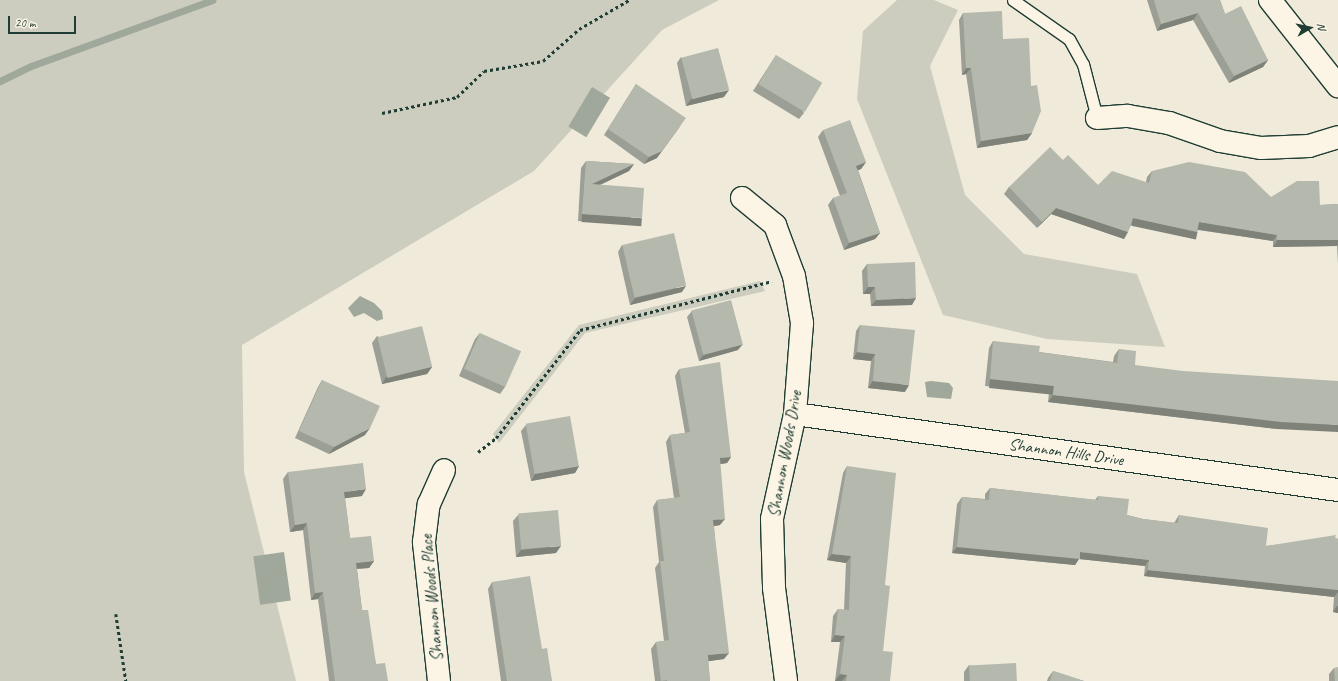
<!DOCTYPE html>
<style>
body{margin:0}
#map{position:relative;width:1338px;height:681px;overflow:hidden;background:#efeada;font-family:Caveat,sans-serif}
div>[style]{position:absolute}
.green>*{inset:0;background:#cccdbf}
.water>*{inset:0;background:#9fa89a;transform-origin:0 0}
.stream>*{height:7px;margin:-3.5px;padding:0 3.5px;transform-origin:3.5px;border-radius:3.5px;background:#9fa89a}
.path>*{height:2.5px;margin-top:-1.25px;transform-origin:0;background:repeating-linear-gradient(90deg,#1f3d34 0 3px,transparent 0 6px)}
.roads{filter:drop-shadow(1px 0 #1f3d34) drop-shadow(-1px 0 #1f3d34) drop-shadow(0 1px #1f3d34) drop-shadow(0 -1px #1f3d34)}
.lane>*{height:11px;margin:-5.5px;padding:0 5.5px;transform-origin:5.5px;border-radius:5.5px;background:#fcf5e5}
.street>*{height:22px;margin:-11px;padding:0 11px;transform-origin:11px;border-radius:11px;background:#fcf5e5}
.wall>*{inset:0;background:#9c9f95}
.shaded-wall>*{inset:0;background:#7f8279;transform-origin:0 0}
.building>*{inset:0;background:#b5b9ad;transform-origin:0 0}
span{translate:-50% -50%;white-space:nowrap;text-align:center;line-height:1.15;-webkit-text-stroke:3px #fcf5e5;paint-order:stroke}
.street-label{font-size:17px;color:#1f3d34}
.north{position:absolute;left:1290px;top:8px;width:40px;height:40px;-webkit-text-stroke:3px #fcf5e5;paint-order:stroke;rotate:81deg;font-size:11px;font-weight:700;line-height:16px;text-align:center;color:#1f3d34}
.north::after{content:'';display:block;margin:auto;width:14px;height:18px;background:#1f3d34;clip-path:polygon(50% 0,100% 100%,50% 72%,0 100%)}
.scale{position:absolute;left:8px;top:16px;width:68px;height:18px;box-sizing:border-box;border:2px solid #1f3d34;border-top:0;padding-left:5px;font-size:12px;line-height:14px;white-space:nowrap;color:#1f3d34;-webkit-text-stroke:3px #fcf5e5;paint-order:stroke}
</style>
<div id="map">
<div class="green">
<i style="clip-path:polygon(0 0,719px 0,662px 30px,534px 171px,242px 345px,244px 472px,296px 681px,0 681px)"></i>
<i style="clip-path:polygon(897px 0,934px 0,958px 10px,930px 66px,965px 195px,1024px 254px,1137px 274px,1165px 347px,1047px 339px,943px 315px,857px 99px,863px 31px)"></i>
<i style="clip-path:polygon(760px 281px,765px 291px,585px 333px,499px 443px,493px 434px,579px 325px)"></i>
</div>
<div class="water">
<i style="left:592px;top:87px;width:21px;height:46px;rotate:31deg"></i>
<i style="clip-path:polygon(360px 296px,374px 303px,382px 311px,383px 319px,377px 321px,364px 313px,354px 317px,348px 308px)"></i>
<i style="clip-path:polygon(931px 381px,949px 383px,953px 388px,951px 399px,927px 397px,925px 382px)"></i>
<i style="left:284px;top:552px;width:49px;height:31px;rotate:82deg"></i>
</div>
<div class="stream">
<i style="left:0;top:81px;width:34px;rotate:-26deg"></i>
<i style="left:31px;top:66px;width:193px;rotate:-20deg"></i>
</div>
<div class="path">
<i style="left:382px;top:113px;width:77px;rotate:-12deg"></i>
<i style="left:457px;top:97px;width:37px;rotate:-44deg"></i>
<i style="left:484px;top:71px;width:60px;rotate:-9.6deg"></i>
<i style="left:543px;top:61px;width:48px;rotate:-41.6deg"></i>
<i style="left:579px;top:29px;width:58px;rotate:-30.1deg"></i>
<i style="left:478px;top:452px;width:23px;rotate:-38deg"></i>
<i style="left:496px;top:438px;width:137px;rotate:-52.1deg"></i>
<i style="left:580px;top:330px;width:198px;rotate:-14.3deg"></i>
<i style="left:116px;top:614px;width:68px;rotate:81.5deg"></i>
</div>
<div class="roads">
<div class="lane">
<i style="left:1013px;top:0;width:68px;rotate:34.9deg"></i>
<i style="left:1069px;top:39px;width:29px;rotate:61deg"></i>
<i style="left:1083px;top:64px;width:56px;rotate:75.5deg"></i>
</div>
<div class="street">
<i style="left:1270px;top:0;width:110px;rotate:51.7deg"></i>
<i style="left:1097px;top:118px;width:31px;rotate:-4deg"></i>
<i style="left:1128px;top:116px;width:42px;rotate:9.7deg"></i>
<i style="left:1169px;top:123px;width:54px;rotate:19.4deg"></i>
<i style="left:1220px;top:141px;width:42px;rotate:9.7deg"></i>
<i style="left:1261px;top:148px;width:48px;rotate:-2.4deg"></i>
<i style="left:1309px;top:146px;width:30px;rotate:-17deg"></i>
<i style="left:742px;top:198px;width:43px;rotate:39.3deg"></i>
<i style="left:775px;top:225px;width:54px;rotate:69.6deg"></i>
<i style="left:794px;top:276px;width:48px;rotate:80.3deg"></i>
<i style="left:802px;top:323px;width:91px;rotate:94.4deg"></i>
<i style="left:795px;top:414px;width:107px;rotate:102.4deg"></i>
<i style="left:772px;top:519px;width:69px;rotate:88.3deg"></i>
<i style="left:774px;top:588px;width:94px;rotate:82.6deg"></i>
<i style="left:795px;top:414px;width:548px;rotate:7.97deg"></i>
<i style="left:439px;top:681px;width:140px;rotate:-96.2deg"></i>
<i style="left:424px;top:542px;width:38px;rotate:-83deg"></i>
<i style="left:429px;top:504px;width:37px;rotate:-66deg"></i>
</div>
</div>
<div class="wall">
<i style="clip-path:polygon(1147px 0,1220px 0,1225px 14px,1268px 60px,1263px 67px,1229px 83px,1193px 20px,1157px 31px)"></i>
<i style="clip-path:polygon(963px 13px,1003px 39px,1032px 133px,1027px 140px,977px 148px,966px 74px,962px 75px,959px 20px)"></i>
<i style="clip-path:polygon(776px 55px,804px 113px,799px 119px,753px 91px)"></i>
<i style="clip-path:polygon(681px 57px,724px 97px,686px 106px,677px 63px)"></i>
<i style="clip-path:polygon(636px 84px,657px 158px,644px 164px,604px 135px)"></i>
<i style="clip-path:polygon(823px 130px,866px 162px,861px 169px,858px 170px,880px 233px,875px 239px,844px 250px,828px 205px,833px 198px,840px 196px,818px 137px)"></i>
<i style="clip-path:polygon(1063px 160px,1098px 185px,1146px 182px,1147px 177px,1152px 171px,1271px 197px,1320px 205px,1338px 204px,1338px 264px,1337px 246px,1273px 247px,1273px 241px,1198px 230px,1192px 238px,1131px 225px,1124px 239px,1051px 214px,1037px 228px,1004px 194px,1009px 187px)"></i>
<i style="clip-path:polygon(586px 161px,634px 164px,629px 171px,600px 185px,638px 225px,578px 221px,581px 168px)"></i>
<i style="clip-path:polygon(622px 245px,682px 292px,630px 305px,618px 252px)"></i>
<i style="clip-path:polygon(867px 264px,912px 305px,871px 306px,870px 294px,863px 294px,862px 271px)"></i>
<i style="clip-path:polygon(692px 311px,738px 350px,699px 361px,687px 317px)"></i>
<i style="clip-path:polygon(860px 325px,905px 392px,868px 388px,871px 361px,853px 359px,856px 331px)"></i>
<i style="clip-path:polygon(480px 333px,505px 387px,500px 394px,459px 376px,475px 339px)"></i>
<i style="clip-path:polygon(377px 336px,432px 367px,427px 374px,382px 384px,372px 343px)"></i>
<i style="clip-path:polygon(993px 341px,1039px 352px,1113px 362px,1114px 356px,1119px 349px,1135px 365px,1277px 429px,1048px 402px,1049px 393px,985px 386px,989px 348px)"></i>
<i style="clip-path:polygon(679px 369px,731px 457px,727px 463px,720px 464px,720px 525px,714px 526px,724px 659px,708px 661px,710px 681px,655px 681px,651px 649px,656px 642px,664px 641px,655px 568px,659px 562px,653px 507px,657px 500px,674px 498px,666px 442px,670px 435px,685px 433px,675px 376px)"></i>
<i style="clip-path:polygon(322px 380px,365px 435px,329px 454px,295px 438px,318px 387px)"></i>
<i style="clip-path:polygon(526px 425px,579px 466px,575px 473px,531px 481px,521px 431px)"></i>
<i style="clip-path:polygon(847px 466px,885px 585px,883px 651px,890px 681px,835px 681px,840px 642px,831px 642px,833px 616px,838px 609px,844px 610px,846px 563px,827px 560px,843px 473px)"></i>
<i style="clip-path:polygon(288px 472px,362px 496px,345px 498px,350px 538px,374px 561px,369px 568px,357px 569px,362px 610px,376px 664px,388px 681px,329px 681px,318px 599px,311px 600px,303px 530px,290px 532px,283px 479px)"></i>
<i style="clip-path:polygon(990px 488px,1095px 500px,1098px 496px,1127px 515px,1143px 519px,1174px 523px,1179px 515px,1266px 546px,1335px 538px,1338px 539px,1338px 613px,1333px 612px,1334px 597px,1144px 576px,1145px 566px,1079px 559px,1075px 565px,952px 553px,957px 504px,962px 497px,985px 499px,985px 494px)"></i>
<i style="clip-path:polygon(518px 515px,556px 553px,516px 557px,513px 521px)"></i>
<i style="clip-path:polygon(492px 582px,542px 649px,552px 681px,501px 681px,488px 589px)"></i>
<i style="clip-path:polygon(969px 665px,1017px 681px,964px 681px,964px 672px)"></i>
<i style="clip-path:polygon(1334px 668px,1338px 681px,1329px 681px,1329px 674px)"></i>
<i style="clip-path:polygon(1053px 671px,1084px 681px,1047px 681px,1048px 678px)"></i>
</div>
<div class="shaded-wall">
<i style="clip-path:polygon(1198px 13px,1193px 20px,1157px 31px,1161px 24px)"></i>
<i style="clip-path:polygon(1268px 60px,1263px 67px,1229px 83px,1234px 76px)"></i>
<i style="clip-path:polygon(966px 68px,971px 68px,966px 74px,962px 75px)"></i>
<i style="clip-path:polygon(729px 90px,724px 97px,686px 106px,691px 99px)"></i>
<i style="clip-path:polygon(681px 125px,657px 158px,644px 164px,649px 157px)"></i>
<i style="clip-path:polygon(1032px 133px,1027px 140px,977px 148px,981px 141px)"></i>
<i style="clip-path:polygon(866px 162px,861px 169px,851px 173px,856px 166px)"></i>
<i style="clip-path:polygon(634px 164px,629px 171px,587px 191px,592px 184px)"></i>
<i style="clip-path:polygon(1056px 208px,1128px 232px,1124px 239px,1051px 214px,1037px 228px,1042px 222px)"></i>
<i style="left:582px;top:214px;width:60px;height:8px;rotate:4deg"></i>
<i style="left:1133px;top:218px;width:66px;height:8px;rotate:12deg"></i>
<i style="clip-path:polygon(1199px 222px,1277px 235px,1273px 241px,1194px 229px)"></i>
<i style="clip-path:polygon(880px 233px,875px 239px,844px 250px,849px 243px)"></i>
<i style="clip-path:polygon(1277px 240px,1338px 240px,1338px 244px,1337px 246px,1273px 247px)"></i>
<i style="clip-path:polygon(686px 286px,682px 292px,630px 305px,635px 298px)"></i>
<i style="clip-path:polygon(868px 287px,875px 287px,870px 294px,863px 294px)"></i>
<i style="clip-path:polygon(916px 298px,912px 305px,871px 306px,876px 300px)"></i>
<i style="clip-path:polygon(743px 344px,738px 350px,699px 361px,704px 354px)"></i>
<i style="clip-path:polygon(857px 352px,875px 354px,871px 361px,853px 359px)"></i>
<i style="clip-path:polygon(432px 367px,427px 374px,382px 384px,386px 377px)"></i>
<i style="left:990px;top:379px;width:64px;height:9px;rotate:6deg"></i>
<i style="clip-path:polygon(873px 381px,909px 385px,905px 392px,868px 388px)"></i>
<i style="clip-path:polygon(1053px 395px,1338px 425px,1338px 432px,1277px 429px,1048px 402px)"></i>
<i style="clip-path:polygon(370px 428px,365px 435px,329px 454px,334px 447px)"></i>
<i style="clip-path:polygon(731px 457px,727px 463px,715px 465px,720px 458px)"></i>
<i style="clip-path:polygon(579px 466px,575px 473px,531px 481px,535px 474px)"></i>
<i style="clip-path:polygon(366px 489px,362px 496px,340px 499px,344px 492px)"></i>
<i style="clip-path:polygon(725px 519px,720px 525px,709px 527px,713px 520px)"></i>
<i style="clip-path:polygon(307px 523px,303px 530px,290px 532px,295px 525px)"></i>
<i style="clip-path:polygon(561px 546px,556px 553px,516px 557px,521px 550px)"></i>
<i style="clip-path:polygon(957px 547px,1080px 552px,1149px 560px,1145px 566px,1079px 559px,1075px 565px,952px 553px)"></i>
<i style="clip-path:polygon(832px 554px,851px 556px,846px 563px,827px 560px)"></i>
<i style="clip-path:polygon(374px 561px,369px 568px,352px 569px,356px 563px)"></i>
<i style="clip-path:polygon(1148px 570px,1338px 590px,1338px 592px,1334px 597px,1144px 576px)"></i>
<i style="clip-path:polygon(323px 592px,318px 599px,311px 600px,315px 593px)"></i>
<i style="clip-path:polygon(1337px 606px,1338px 606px,1338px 613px,1333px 612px)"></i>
<i style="clip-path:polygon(835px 635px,845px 636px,840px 642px,831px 642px)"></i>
<i style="clip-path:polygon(729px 653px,724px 659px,703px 662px,708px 655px)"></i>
<i style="clip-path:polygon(840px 674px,847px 675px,842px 681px,835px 681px)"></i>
</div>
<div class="building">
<i style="clip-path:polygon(1154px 0,1220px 0,1225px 14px,1241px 6px,1268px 60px,1234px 76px,1198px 13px,1161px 24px)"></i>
<i style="clip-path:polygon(1002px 11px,1003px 39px,1029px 38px,1031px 86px,1037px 85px,1041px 111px,1032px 133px,981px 141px,971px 68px,966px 68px,963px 13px)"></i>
<i style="left:718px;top:48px;width:43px;height:38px;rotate:75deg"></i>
<i style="left:776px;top:55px;width:54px;height:34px;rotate:31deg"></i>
<i style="clip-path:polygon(636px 84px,686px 118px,662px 151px,649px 157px,608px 129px)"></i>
<i style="clip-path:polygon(850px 120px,866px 162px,856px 166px,880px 233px,849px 243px,833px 198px,847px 193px,823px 130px)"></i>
<i style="clip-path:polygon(1050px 147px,1063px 160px,1068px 155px,1098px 185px,1112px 171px,1149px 183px,1152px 171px,1189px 162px,1245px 172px,1271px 197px,1297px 181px,1319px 181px,1320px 205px,1338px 204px,1338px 240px,1277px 240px,1277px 235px,1199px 222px,1197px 232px,1133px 218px,1128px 232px,1056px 208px,1042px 222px,1009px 187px)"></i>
<i style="clip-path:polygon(586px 161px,634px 164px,592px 184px,644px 188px,642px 218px,582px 214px)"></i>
<i style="left:674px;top:233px;width:54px;height:53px;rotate:77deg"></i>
<i style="clip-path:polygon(915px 262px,916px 298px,876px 300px,875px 287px,868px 287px,867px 264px)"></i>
<i style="left:731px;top:300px;width:46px;height:41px;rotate:75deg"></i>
<i style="clip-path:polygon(860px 325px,915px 330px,909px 385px,873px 381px,875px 354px,857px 352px)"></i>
<i style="left:422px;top:326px;width:42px;height:46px;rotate:76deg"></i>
<i style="left:480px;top:333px;width:45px;height:39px;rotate:24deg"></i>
<i style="clip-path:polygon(993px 341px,1040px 346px,1039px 352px,1117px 363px,1119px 349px,1136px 351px,1135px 365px,1183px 371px,1338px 381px,1338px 425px,1281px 422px,1053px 395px,1054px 386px,990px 379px)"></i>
<i style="clip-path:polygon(720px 362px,731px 457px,720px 458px,725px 519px,713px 520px,729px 653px,708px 655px,710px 681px,667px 681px,667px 680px,661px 681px,656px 642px,669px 640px,660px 561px,664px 561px,657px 500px,680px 497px,670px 435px,690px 432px,679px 369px)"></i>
<i style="clip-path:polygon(322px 380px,380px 406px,370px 428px,334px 447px,299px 431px)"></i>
<i style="left:570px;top:416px;width:51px;height:45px;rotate:80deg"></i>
<i style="clip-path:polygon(363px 463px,366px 489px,344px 492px,350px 538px,371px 536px,374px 561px,356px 563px,362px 610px,368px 610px,376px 664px,385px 663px,388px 681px,335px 681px,323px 592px,315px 593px,307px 523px,295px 525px,288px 472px)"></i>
<i style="clip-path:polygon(847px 466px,896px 473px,885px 585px,890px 586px,883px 651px,893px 652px,890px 681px,846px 681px,847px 675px,840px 674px,845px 636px,835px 635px,838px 609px,849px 610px,851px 556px,832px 554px)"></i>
<i style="clip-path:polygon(990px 488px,1098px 500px,1098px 496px,1129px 499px,1127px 515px,1143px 519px,1178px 523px,1179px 515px,1268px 528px,1266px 546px,1336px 535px,1335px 538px,1338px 539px,1338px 590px,1148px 570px,1149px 560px,1080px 552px,1080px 559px,957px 547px,962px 497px,989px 500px)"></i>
<i style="left:558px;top:510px;width:36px;height:40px;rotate:85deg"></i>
<i style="clip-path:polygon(530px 576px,542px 649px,547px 648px,552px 681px,507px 681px,492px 582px)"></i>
<i style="left:1016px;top:663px;width:18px;height:47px;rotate:87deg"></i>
<i style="clip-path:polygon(1338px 667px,1338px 681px,1335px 681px,1334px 668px)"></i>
<i style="clip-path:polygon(1053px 671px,1084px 681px,1050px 681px)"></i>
</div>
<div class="street-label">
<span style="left:1066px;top:452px;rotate:8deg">Shannon Hills Drive</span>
<span style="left:785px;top:454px;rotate:-80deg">Shannon Woods Drive</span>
<span style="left:432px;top:598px;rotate:-95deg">Shannon Woods Place</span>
</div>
<div class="north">N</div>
<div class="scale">20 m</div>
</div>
